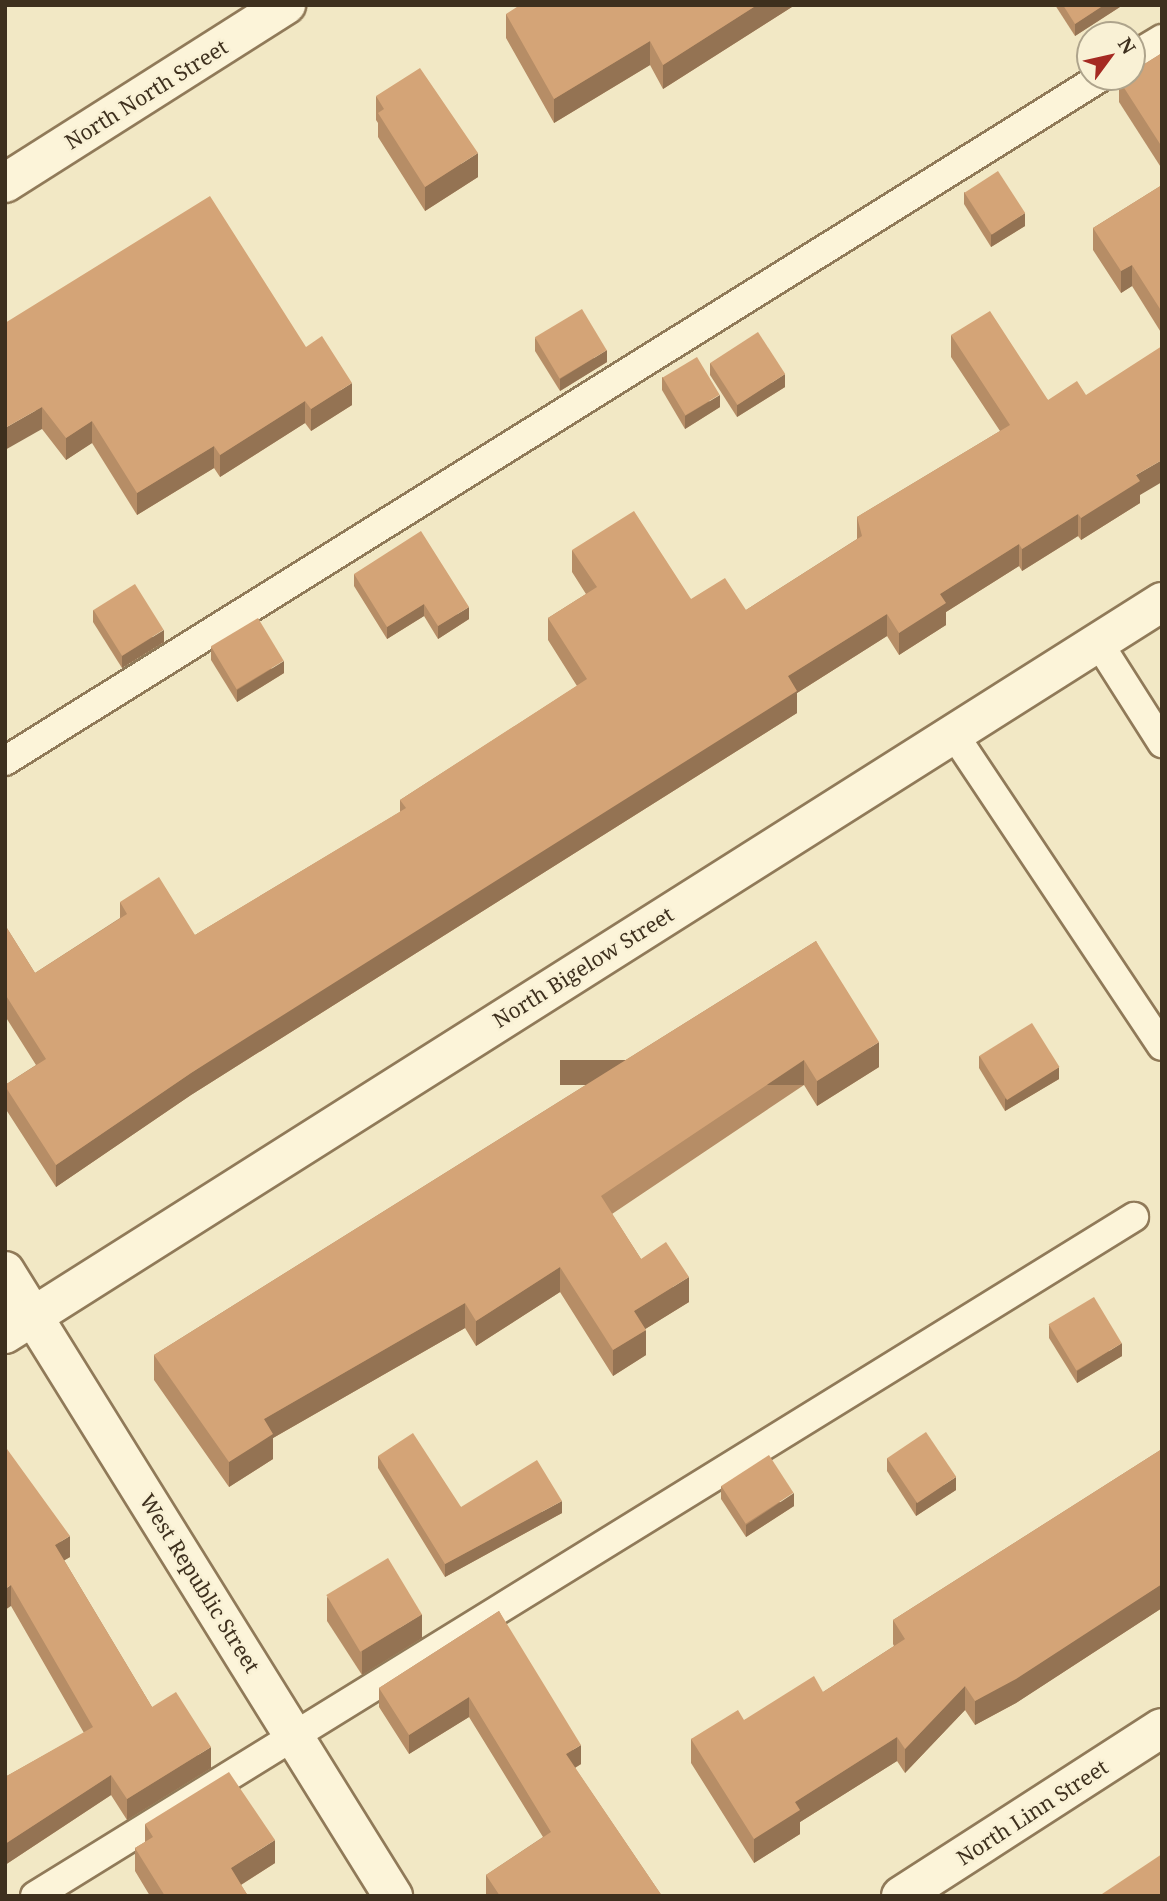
<!DOCTYPE html>
<style>
body{margin:0}
#map{position:relative;width:1167px;height:1901px;overflow:hidden;background:#f2e8c5;font-family:"Noto Serif",serif}
div>[style]{position:absolute}
.roads{filter:drop-shadow(2px 0 #907a59) drop-shadow(-2px 0 #907a59) drop-shadow(0 2px #907a59) drop-shadow(0 -2px #907a59)}
.lane>*{height:28px;margin:-14px;padding:0 14px;transform-origin:14px;border-radius:14px;background:#fcf4d9}
.street>*{height:38px;margin:-19px;padding:0 19px;transform-origin:19px;border-radius:19px;background:#fcf4d9}
.secondary>*{height:38px;margin:-19px;padding:0 19px;transform-origin:19px;border-radius:19px;background:#fcf4d9}
.wall>*{inset:0;background:#b68d66}
.shaded-wall>*{inset:0;background:#947353;transform-origin:0 0}
.building>*{inset:0;background:#d4a477;transform-origin:0 0}
span{translate:-50% -50%;white-space:nowrap;text-align:center;line-height:1.15;-webkit-text-stroke:5px #f9f1d5;paint-order:stroke}
.street-label{font-size:21px;color:#3e301e}
.frame{position:absolute;inset:0;border:7px solid #3e301e;pointer-events:none}
.north{position:absolute;left:1076px;top:21px;width:70px;height:70px;box-sizing:border-box;background:#f9f1d5;border:2px solid #aea48c;border-radius:50%;rotate:57deg;font-size:19px;font-weight:700;line-height:28px;text-align:center;color:#3e301e}
.north::after{content:'';display:block;margin:auto;width:24px;height:32px;background:#a52a22;clip-path:polygon(50% 0,100% 100%,50% 72%,0 100%)}
</style>
<div id="map">
<div class="roads">
<div class="lane">
<i style="left:1132px;top:57px;width:35px;rotate:-31deg"></i>
<i style="left:1098px;top:642px;width:120px;rotate:57.6deg"></i>
<i style="left:953px;top:733px;width:376px;rotate:56.3deg"></i>
<i style="left:5px;top:761px;width:1292px;rotate:-31.97deg"></i>
<i style="left:35px;top:1896px;width:1292px;rotate:-31.71deg"></i>
</div>
<div class="street">
<i style="left:5px;top:1271px;width:736px;rotate:58.17deg"></i>
<i style="left:5px;top:1334px;width:1369px;rotate:-32.32deg"></i>
<i style="left:901px;top:1896px;width:310px;rotate:-32.8deg"></i>
</div>
<div class="secondary">
<i style="left:5px;top:183px;width:333px;rotate:-32.4deg"></i>
</div>
</div>
<div class="wall">
<i style="clip-path:polygon(795px 5px,663px 89px,650px 65px,554px 123px,506px 38px,506px 14px)"></i>
<i style="clip-path:polygon(1055px 5px,1123px 5px,1075px 36px)"></i>
<i style="clip-path:polygon(1162px 53px,1162px 169px,1119px 102px,1119px 80px)"></i>
<i style="clip-path:polygon(376px 96px,478px 177px,425px 211px,378px 137px,378px 123px,376px 120px)"></i>
<i style="clip-path:polygon(1162px 185px,1162px 334px,1132px 286px,1121px 293px,1093px 250px,1093px 228px)"></i>
<i style="clip-path:polygon(964px 192px,1025px 226px,991px 247px,964px 204px)"></i>
<i style="clip-path:polygon(5px 323px,306px 347px,352px 405px,311px 431px,305px 423px,220px 477px,214px 468px,137px 515px,92px 443px,66px 460px,42px 429px)"></i>
<i style="clip-path:polygon(951px 335px,1048px 400px,1140px 495px,1140px 503px,1081px 540px,1078px 536px,1022px 571px,1019px 566px,946px 612px,946px 625px,899px 655px,887px 636px,797px 693px,797px 713px,191px 1095px,56px 1187px,5px 1108px,5px 1085px,36px 1065px,5px 1016px,5px 925px,35px 973px,120px 918px,120px 902px,195px 935px,400px 812px,400px 800px,577px 686px,548px 640px,548px 618px,586px 594px,572px 572px,572px 550px,691px 599px,746px 610px,857px 539px,857px 517px,1000px 431px,951px 357px)"></i>
<i style="clip-path:polygon(535px 338px,607px 362px,560px 391px,535px 351px)"></i>
<i style="clip-path:polygon(710px 363px,785px 387px,737px 417px,710px 375px)"></i>
<i style="clip-path:polygon(662px 377px,720px 407px,685px 429px,662px 390px)"></i>
<i style="clip-path:polygon(354px 574px,469px 619px,438px 639px,424px 616px,387px 639px,354px 586px)"></i>
<i style="clip-path:polygon(93px 610px,164px 642px,122px 668px,93px 622px)"></i>
<i style="clip-path:polygon(211px 647px,284px 673px,237px 702px,211px 660px)"></i>
<i style="clip-path:polygon(816px 941px,879px 1067px,817px 1106px,804px 1085px,612px 1214px,641px 1259px,689px 1302px,645px 1329px,646px 1355px,613px 1376px,560px 1292px,476px 1346px,465px 1328px,273px 1438px,273px 1459px,229px 1487px,154px 1380px,154px 1355px)"></i>
<i style="clip-path:polygon(979px 1056px,1059px 1079px,1005px 1111px,979px 1068px)"></i>
<i style="clip-path:polygon(1049px 1325px,1122px 1356px,1077px 1383px,1049px 1338px)"></i>
<i style="clip-path:polygon(1162px 1449px,1162px 1608px,1016px 1703px,975px 1725px,965px 1710px,905px 1773px,897px 1761px,800px 1822px,800px 1834px,754px 1863px,691px 1763px,691px 1739px,823px 1692px,894px 1646px,893px 1644px,893px 1620px)"></i>
<i style="clip-path:polygon(5px 1450px,70px 1557px,64px 1560px,152px 1707px,211px 1768px,127px 1820px,111px 1795px,5px 1865px,5px 1777px,84px 1733px,11px 1606px)"></i>
<i style="clip-path:polygon(378px 1456px,461px 1507px,562px 1513px,445px 1577px,378px 1468px)"></i>
<i style="clip-path:polygon(887px 1458px,956px 1490px,916px 1516px,887px 1471px)"></i>
<i style="clip-path:polygon(721px 1486px,794px 1506px,746px 1537px,721px 1499px)"></i>
<i style="clip-path:polygon(327px 1597px,422px 1638px,362px 1675px,327px 1621px)"></i>
<i style="clip-path:polygon(499px 1611px,581px 1764px,575px 1768px,662px 1896px,487px 1896px,486px 1894px,486px 1875px,543px 1837px,469px 1717px,409px 1754px,379px 1707px,379px 1688px)"></i>
<i style="clip-path:polygon(145px 1824px,275px 1863px,241px 1885px,248px 1896px,150px 1896px,135px 1871px,135px 1848px,145px 1842px)"></i>
</div>
<div class="shaded-wall">
<i style="clip-path:polygon(757px 5px,795px 5px,663px 89px,663px 65px)"></i>
<i style="clip-path:polygon(1104px 5px,1123px 5px,1075px 36px,1075px 24px)"></i>
<i style="clip-path:polygon(650px 41px,650px 65px,554px 123px,554px 99px)"></i>
<i style="clip-path:polygon(478px 153px,478px 177px,425px 211px,425px 187px)"></i>
<i style="clip-path:polygon(1025px 213px,1025px 226px,991px 247px,991px 234px)"></i>
<i style="clip-path:polygon(1132px 265px,1132px 286px,1121px 293px,1121px 271px)"></i>
<i style="clip-path:polygon(607px 350px,607px 362px,560px 391px,560px 379px)"></i>
<i style="clip-path:polygon(785px 374px,785px 387px,737px 417px,737px 405px)"></i>
<i style="clip-path:polygon(352px 383px,352px 405px,311px 431px,311px 409px)"></i>
<i style="clip-path:polygon(720px 395px,720px 407px,685px 429px,685px 416px)"></i>
<i style="clip-path:polygon(305px 401px,305px 423px,220px 477px,220px 455px)"></i>
<i style="clip-path:polygon(42px 407px,42px 429px,5px 450px,5px 428px)"></i>
<i style="clip-path:polygon(92px 421px,92px 443px,66px 460px,66px 438px)"></i>
<i style="clip-path:polygon(214px 446px,214px 468px,137px 515px,137px 493px)"></i>
<i style="clip-path:polygon(1162px 460px,1162px 482px,1140px 495px,1140px 503px,1081px 540px,1081px 518px,1136px 475px)"></i>
<i style="clip-path:polygon(1078px 514px,1078px 536px,1022px 571px,1022px 549px)"></i>
<i style="clip-path:polygon(1019px 544px,1019px 566px,946px 612px,946px 625px,899px 655px,899px 633px,940px 594px)"></i>
<i style="clip-path:polygon(424px 604px,424px 616px,387px 639px,387px 627px)"></i>
<i style="clip-path:polygon(469px 607px,469px 619px,438px 639px,438px 626px)"></i>
<i style="clip-path:polygon(887px 614px,887px 636px,797px 693px,797px 713px,191px 1095px,56px 1187px,56px 1165px,191px 1073px,788px 676px)"></i>
<i style="clip-path:polygon(164px 630px,164px 642px,122px 668px,122px 656px)"></i>
<i style="clip-path:polygon(284px 661px,284px 673px,237px 702px,237px 690px)"></i>
<i style="clip-path:polygon(879px 1042px,879px 1067px,817px 1106px,817px 1081px)"></i>
<i style="left:804px;top:1060px;width:25px;height:244px;rotate:90deg"></i>
<i style="clip-path:polygon(1059px 1067px,1059px 1079px,1005px 1111px,1005px 1099px)"></i>
<i style="clip-path:polygon(560px 1267px,560px 1292px,476px 1346px,476px 1321px)"></i>
<i style="clip-path:polygon(689px 1277px,689px 1302px,634px 1336px,634px 1311px)"></i>
<i style="clip-path:polygon(465px 1303px,465px 1328px,273px 1438px,273px 1459px,229px 1487px,229px 1462px,264px 1419px)"></i>
<i style="clip-path:polygon(646px 1330px,646px 1355px,613px 1376px,613px 1350px)"></i>
<i style="clip-path:polygon(1122px 1343px,1122px 1356px,1077px 1383px,1077px 1371px)"></i>
<i style="clip-path:polygon(956px 1477px,956px 1490px,916px 1516px,916px 1503px)"></i>
<i style="clip-path:polygon(794px 1493px,794px 1506px,746px 1537px,746px 1525px)"></i>
<i style="clip-path:polygon(562px 1501px,562px 1513px,445px 1577px,445px 1564px)"></i>
<i style="clip-path:polygon(70px 1536px,70px 1557px,55px 1566px,55px 1545px)"></i>
<i style="clip-path:polygon(1162px 1584px,1162px 1608px,1016px 1703px,975px 1725px,975px 1701px)"></i>
<i style="clip-path:polygon(11px 1585px,11px 1606px,5px 1610px,5px 1589px)"></i>
<i style="clip-path:polygon(422px 1614px,422px 1638px,362px 1675px,362px 1651px)"></i>
<i style="clip-path:polygon(965px 1686px,965px 1710px,905px 1773px,905px 1749px)"></i>
<i style="clip-path:polygon(469px 1697px,469px 1717px,409px 1754px,409px 1735px)"></i>
<i style="clip-path:polygon(897px 1737px,897px 1761px,800px 1822px,800px 1834px,754px 1863px,754px 1839px,795px 1802px)"></i>
<i style="clip-path:polygon(581px 1745px,581px 1764px,566px 1773px,566px 1754px)"></i>
<i style="clip-path:polygon(211px 1747px,211px 1768px,127px 1820px,127px 1799px)"></i>
<i style="clip-path:polygon(111px 1775px,111px 1795px,5px 1865px,5px 1844px)"></i>
<i style="clip-path:polygon(275px 1840px,275px 1863px,231px 1891px,231px 1868px)"></i>
</div>
<div class="building">
<i style="clip-path:polygon(520px 5px,757px 5px,663px 65px,650px 41px,554px 99px,506px 14px)"></i>
<i style="clip-path:polygon(1063px 5px,1104px 5px,1075px 24px)"></i>
<i style="clip-path:polygon(1162px 53px,1162px 147px,1119px 80px,1124px 77px,1132px 77px,1132px 72px)"></i>
<i style="clip-path:polygon(420px 68px,478px 153px,425px 187px,378px 113px,384px 109px,376px 96px)"></i>
<i style="left:998px;top:171px;width:50px;height:40px;rotate:57deg"></i>
<i style="clip-path:polygon(1162px 185px,1162px 312px,1132px 265px,1121px 271px,1093px 228px)"></i>
<i style="clip-path:polygon(210px 196px,306px 347px,322px 336px,352px 383px,311px 409px,305px 401px,220px 455px,214px 446px,137px 493px,92px 421px,66px 438px,42px 407px,5px 428px,5px 323px)"></i>
<i style="left:582px;top:309px;width:48px;height:55px;rotate:59deg"></i>
<i style="clip-path:polygon(990px 311px,1048px 400px,1077px 381px,1086px 395px,1162px 346px,1162px 460px,1136px 475px,1140px 481px,1081px 518px,1078px 514px,1022px 549px,1019px 544px,940px 594px,946px 603px,899px 633px,887px 614px,788px 676px,797px 691px,191px 1073px,56px 1165px,5px 1086px,5px 1085px,46px 1059px,5px 994px,5px 925px,35px 973px,127px 914px,120px 902px,159px 877px,195px 935px,406px 808px,400px 800px,587px 679px,548px 618px,597px 587px,572px 550px,634px 511px,691px 599px,725px 578px,746px 610px,862px 536px,857px 517px,1010px 425px,951px 335px)"></i>
<i style="left:758px;top:332px;width:50px;height:57px;rotate:57deg"></i>
<i style="left:697px;top:357px;width:44px;height:40px;rotate:59deg"></i>
<i style="clip-path:polygon(421px 531px,469px 607px,438px 626px,424px 604px,387px 627px,354px 574px)"></i>
<i style="left:135px;top:584px;width:54px;height:49px;rotate:58deg"></i>
<i style="left:258px;top:618px;width:50px;height:55px;rotate:59deg"></i>
<i style="clip-path:polygon(816px 941px,879px 1042px,817px 1081px,804px 1060px,601px 1196px,641px 1259px,666px 1242px,689px 1277px,634px 1311px,646px 1330px,613px 1350px,560px 1267px,476px 1321px,465px 1303px,264px 1419px,273px 1434px,229px 1462px,154px 1355px)"></i>
<i style="left:1032px;top:1023px;width:52px;height:62px;rotate:58deg"></i>
<i style="left:1094px;top:1297px;width:54px;height:53px;rotate:59deg"></i>
<i style="left:926px;top:1432px;width:54px;height:47px;rotate:56deg"></i>
<i style="clip-path:polygon(413px 1433px,461px 1507px,537px 1460px,562px 1501px,445px 1564px,378px 1456px)"></i>
<i style="clip-path:polygon(7px 1449px,70px 1536px,55px 1545px,152px 1707px,176px 1692px,211px 1747px,127px 1799px,111px 1775px,5px 1844px,5px 1777px,93px 1727px,11px 1585px,5px 1589px,5px 1450px)"></i>
<i style="clip-path:polygon(1162px 1449px,1162px 1584px,1016px 1679px,975px 1701px,965px 1686px,905px 1749px,897px 1737px,795px 1802px,800px 1810px,754px 1839px,691px 1739px,738px 1710px,744px 1720px,814px 1676px,823px 1692px,905px 1639px,893px 1620px)"></i>
<i style="left:769px;top:1455px;width:45px;height:57px;rotate:57deg"></i>
<i style="left:388px;top:1558px;width:66px;height:72px;rotate:59deg"></i>
<i style="clip-path:polygon(499px 1611px,581px 1745px,566px 1754px,662px 1896px,500px 1896px,486px 1875px,551px 1832px,469px 1697px,409px 1735px,379px 1688px)"></i>
<i style="clip-path:polygon(229px 1772px,275px 1840px,231px 1868px,248px 1896px,165px 1896px,135px 1848px,153px 1837px,145px 1824px)"></i>
<i style="clip-path:polygon(1162px 1854px,1162px 1896px,1099px 1896px)"></i>
</div>
<div class="street-label">
<span style="left:146px;top:94px;rotate:-32deg">North North Street</span>
<span style="left:583px;top:967px;rotate:-32deg">North Bigelow Street</span>
<span style="left:200px;top:1583px;rotate:58deg">West Republic Street</span>
<span style="left:1032px;top:1812px;rotate:-33deg">North Linn Street</span>
</div>
<div class="frame"></div>
<div class="north">N</div>
</div>
